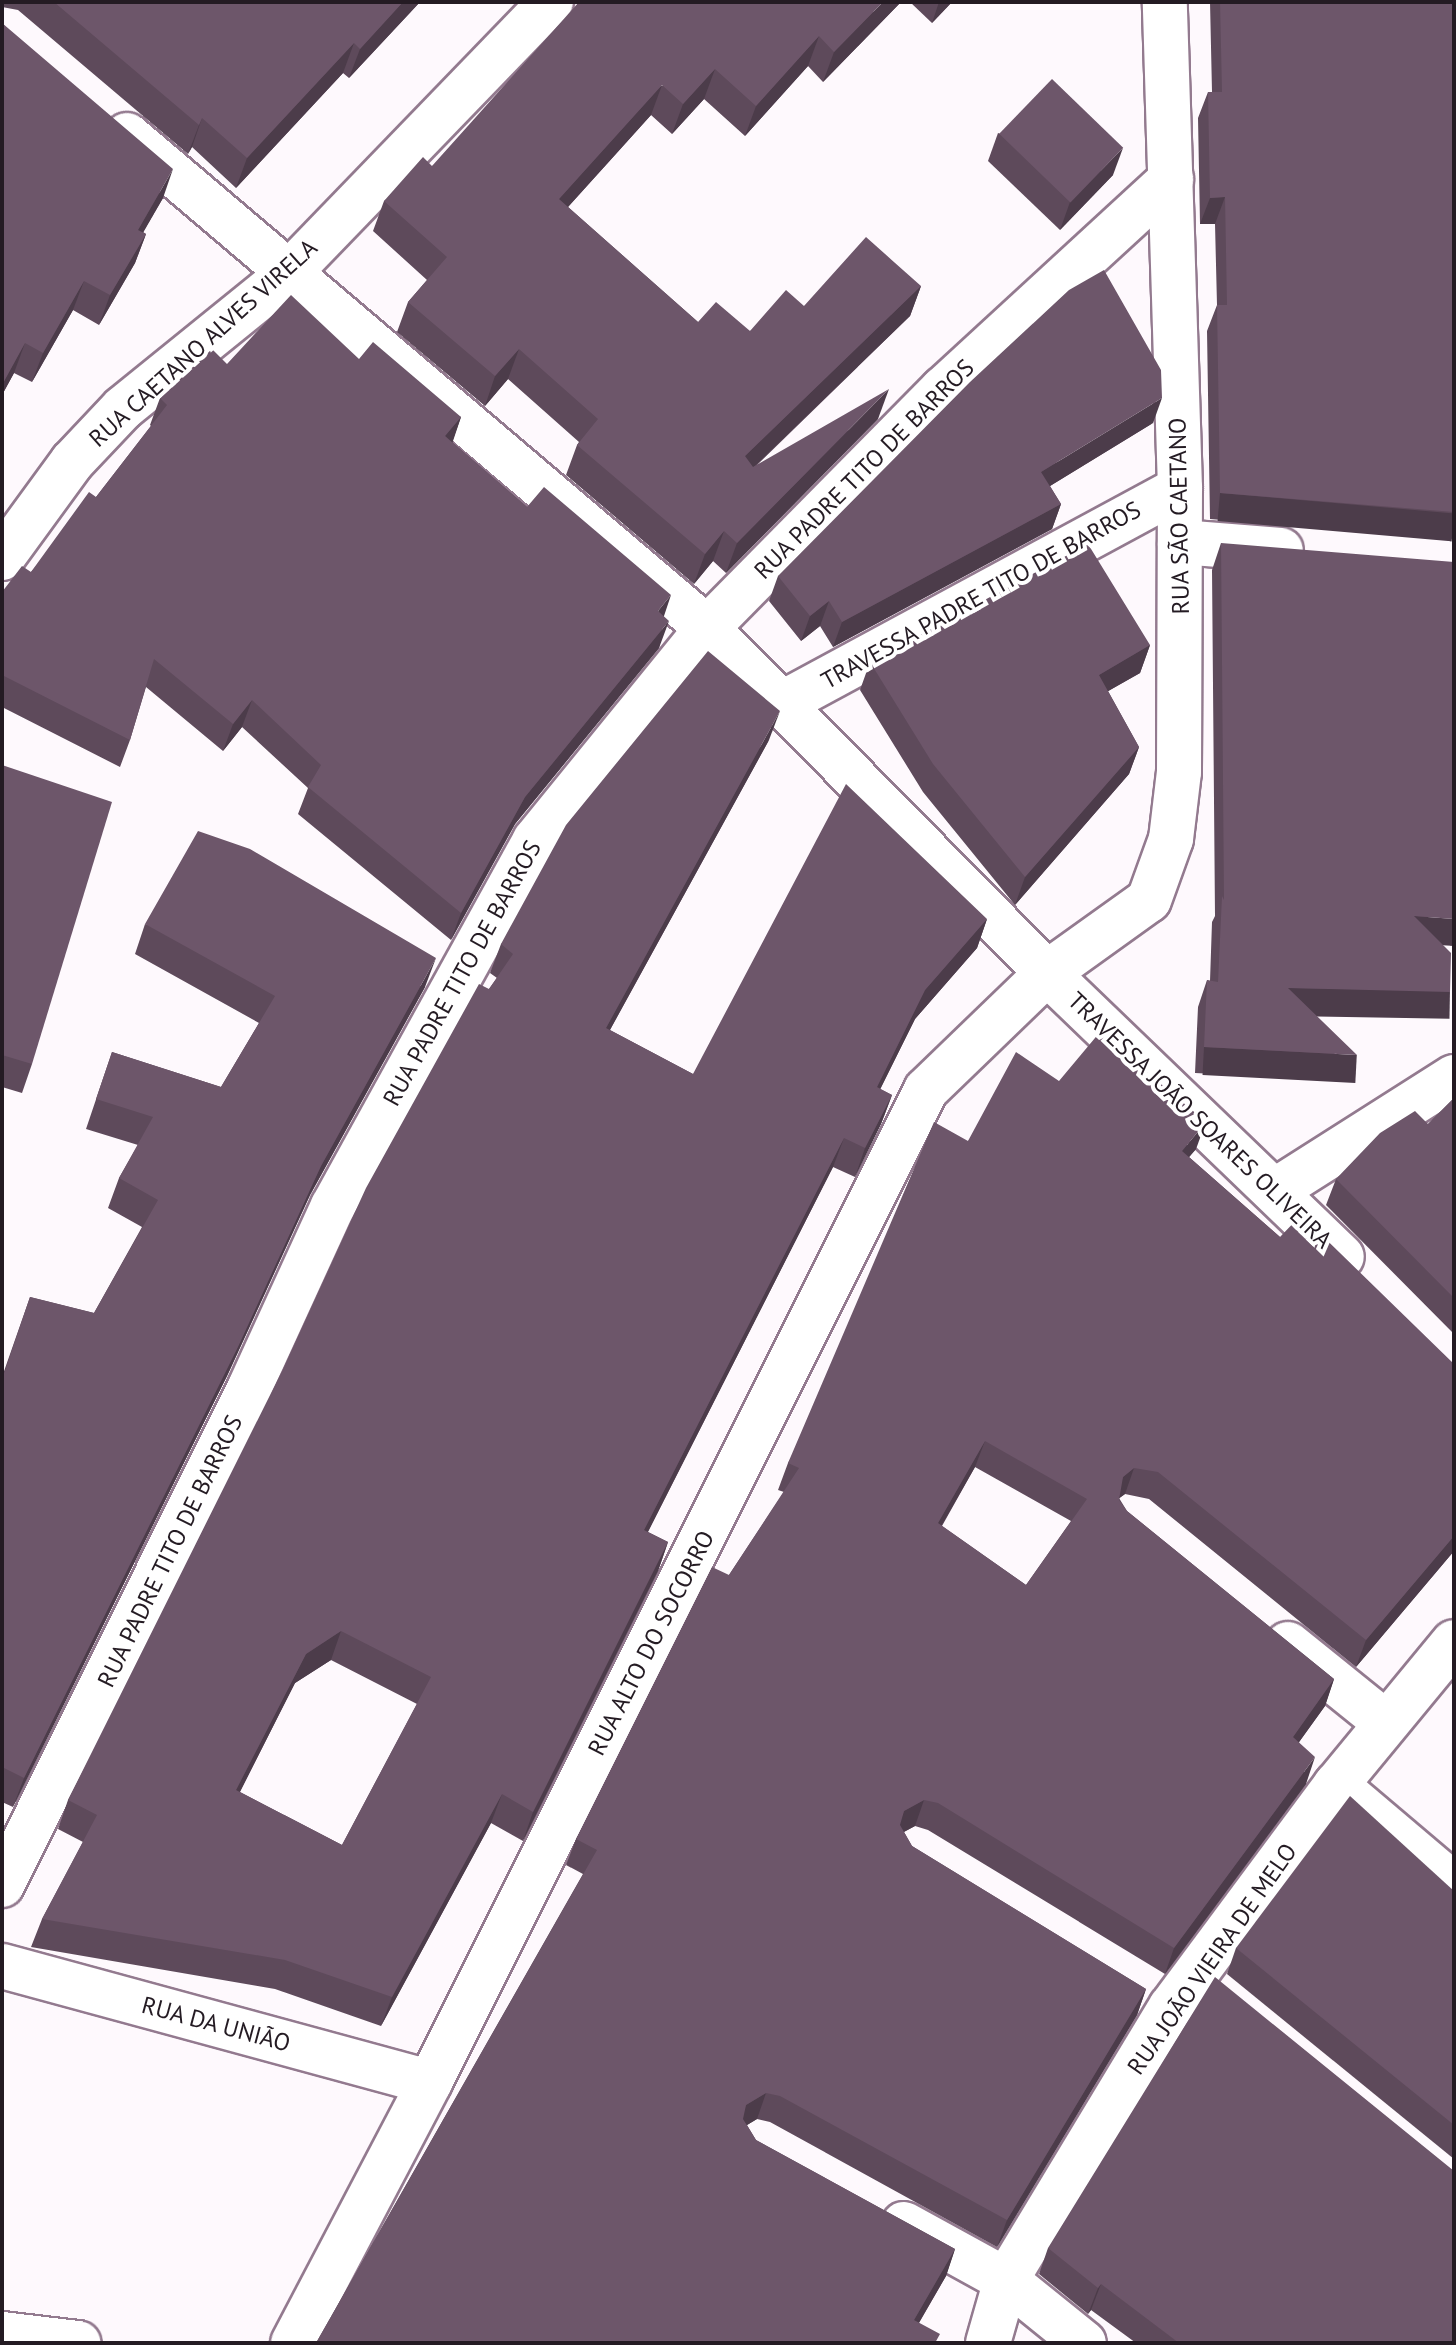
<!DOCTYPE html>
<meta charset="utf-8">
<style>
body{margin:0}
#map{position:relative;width:1456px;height:2345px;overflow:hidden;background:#fef9fd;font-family:"PT Sans",sans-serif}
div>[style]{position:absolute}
.roads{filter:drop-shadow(2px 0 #937a8f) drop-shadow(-2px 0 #937a8f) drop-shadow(0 2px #937a8f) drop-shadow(0 -2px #937a8f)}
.minor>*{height:44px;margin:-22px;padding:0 22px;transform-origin:22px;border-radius:22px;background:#fff}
.wall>*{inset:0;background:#5e4a5b}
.shaded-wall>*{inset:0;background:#4c3c4a;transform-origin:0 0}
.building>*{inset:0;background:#6d566a;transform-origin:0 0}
span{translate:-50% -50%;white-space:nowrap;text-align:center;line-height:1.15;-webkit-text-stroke:8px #fff;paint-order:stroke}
.street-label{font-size:24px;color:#241b23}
.frame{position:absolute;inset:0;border:4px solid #241b23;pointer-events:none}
</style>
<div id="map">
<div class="roads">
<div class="minor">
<i style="left:127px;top:135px;width:761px;rotate:40.36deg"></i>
<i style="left:707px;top:628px;width:484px;rotate:45.4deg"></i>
<i style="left:1047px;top:973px;width:409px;rotate:43.9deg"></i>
<i style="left:1180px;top:542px;width:101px;rotate:4.5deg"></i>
<i style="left:2px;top:558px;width:119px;rotate:-53.9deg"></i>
<i style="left:72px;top:462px;width:74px;rotate:-46.6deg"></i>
<i style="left:123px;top:408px;width:211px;rotate:-39deg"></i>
<i style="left:287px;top:275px;width:380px;rotate:-46deg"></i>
<i style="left:783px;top:703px;width:451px;rotate:-28.4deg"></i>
<i style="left:1276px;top:1190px;width:211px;rotate:-32.4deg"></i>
<i style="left:1288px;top:1644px;width:126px;rotate:38.9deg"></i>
<i style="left:1336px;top:1785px;width:155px;rotate:40.3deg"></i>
<i style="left:2px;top:1885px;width:556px;rotate:-63.53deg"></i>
<i style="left:250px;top:1387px;width:199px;rotate:-65.4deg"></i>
<i style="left:333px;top:1206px;width:418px;rotate:-61.1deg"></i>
<i style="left:535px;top:840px;width:273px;rotate:-50.9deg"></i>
<i style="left:707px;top:628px;width:336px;rotate:-45.4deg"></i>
<i style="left:943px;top:389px;width:310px;rotate:-42.6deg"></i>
<i style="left:2px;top:1966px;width:443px;rotate:15.2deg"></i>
<i style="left:904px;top:2224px;width:116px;rotate:28.8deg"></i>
<i style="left:1006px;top:2280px;width:100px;rotate:38.9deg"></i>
<i style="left:2px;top:2334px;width:77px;rotate:6.8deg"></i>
<i style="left:293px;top:2343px;width:295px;rotate:-62.3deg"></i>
<i style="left:430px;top:2082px;width:1109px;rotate:-63.43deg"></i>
<i style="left:926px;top:1090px;width:168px;rotate:-44deg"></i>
<i style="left:1047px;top:973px;width:125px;rotate:-35.6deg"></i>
<i style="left:1149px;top:900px;width:65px;rotate:-70.2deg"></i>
<i style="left:1171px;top:839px;width:67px;rotate:-83.2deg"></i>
<i style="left:1179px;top:772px;width:284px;rotate:-89.8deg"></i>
<i style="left:1180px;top:488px;width:486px;rotate:-91.8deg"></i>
<i style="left:988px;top:2343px;width:66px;rotate:-74.1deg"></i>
<i style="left:1006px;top:2280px;width:319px;rotate:-58.9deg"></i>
<i style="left:1171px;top:2007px;width:277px;rotate:-53.4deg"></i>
<i style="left:1336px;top:1785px;width:185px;rotate:-50.5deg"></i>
</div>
</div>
<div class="wall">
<i style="clip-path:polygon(2px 2px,420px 2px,349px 78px,343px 73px,236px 188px,192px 147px,188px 154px,18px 10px,2px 7px)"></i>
<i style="clip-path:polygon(901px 2px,823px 82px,808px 66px,745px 136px,704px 99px,672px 134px,651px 115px,568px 207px,698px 322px,750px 331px,804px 306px,921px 286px,910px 316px,757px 465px,878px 419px,726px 573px,713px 561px,694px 584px,566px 475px,577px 445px,579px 442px,508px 379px,485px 406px,397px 332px,408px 302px,427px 280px,373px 231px,384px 201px,432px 166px)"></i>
<i style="clip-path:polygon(910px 2px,952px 2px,932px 23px)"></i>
<i style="clip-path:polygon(1210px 2px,1454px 2px,1454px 539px,1210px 519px,1207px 331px,1217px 305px,1215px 224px,1200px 224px,1198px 118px,1208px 92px,1212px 92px)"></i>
<i style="clip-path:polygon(2px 23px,163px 198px,143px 232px,146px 234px,135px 263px,99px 325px,73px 310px,32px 382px,14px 373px,2px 395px)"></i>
<i style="clip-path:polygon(998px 133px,1113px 175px,1060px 230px,988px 161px)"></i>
<i style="clip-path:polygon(359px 359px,461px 417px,452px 442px,527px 507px,664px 617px,659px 648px,515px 824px,451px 940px,298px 814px,308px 788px,242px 727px,223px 751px,146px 687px,130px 740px,120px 767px,2px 707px,2px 592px,31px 572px,96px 497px,151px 426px,150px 425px,160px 398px,227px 364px)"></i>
<i style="clip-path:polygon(1153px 423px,1050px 486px,1061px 504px,1052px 529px,833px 647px,820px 626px,801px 641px,769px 601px,778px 576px)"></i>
<i style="clip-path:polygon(1221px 543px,1443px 945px,1440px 1018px,1316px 1015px,1348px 1081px,1195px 1073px,1198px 1007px,1207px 980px,1210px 981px,1212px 922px,1215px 916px,1212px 570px)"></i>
<i style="clip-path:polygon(1150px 645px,1140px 673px,1108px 691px,1139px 747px,1129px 774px,1015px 905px,923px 792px,860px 690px,870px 662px)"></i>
<i style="clip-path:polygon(evenodd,769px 740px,610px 1030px,693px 1074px,987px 919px,977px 948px,915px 1019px,880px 1089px,892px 1095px,881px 1124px,855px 1177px,833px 1167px,648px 1532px,668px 1542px,658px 1571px,523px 1841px,491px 1823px,381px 2026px,275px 1989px,31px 1947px,42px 1919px,83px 1842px,58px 1829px,68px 1800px,489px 989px,497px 978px,490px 973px,501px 944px,769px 740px,331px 1660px,417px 1704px,342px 1845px,240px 1792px,295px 1683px,331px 1660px)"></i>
<i style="clip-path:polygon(2px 765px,32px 1064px,22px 1093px,2px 1087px)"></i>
<i style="clip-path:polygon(145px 924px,425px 987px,310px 1195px,227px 1376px,13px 1807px,2px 1802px,2px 1377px,30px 1297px,94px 1313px,142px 1227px,108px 1208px,119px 1178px,138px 1145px,86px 1129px,112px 1052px,221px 1087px,259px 1023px,135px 954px)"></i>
<i style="clip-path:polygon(evenodd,1059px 1081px,1196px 1149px,1189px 1157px,1280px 1237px,1454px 1364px,1454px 1551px,1356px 1667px,1149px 1499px,1125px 1494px,1119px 1498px,1127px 1511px,1334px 1679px,1325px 1706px,1299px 1742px,1306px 1784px,1165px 1974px,928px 1830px,915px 1826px,904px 1832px,912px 1846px,1146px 1989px,1137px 2015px,997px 2247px,770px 2122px,757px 2119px,747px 2125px,756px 2140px,955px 2249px,946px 2276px,919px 2323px,316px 2343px,583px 1874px,566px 1865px,576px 1839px,729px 1575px,784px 1492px,778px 1490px,788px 1463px,968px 1141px,1059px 1081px,975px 1467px,1071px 1521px,1026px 1585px,942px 1526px,975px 1467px)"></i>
<i style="clip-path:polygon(1454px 1098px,1454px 1334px,1326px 1205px,1336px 1179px,1428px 1124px)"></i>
<i style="clip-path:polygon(1454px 1891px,1454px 2159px,1227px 1974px,1236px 1948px)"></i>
<i style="clip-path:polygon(1452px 2170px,1454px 2343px,1136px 2343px,1091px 2310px,1088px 2314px,1039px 2274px,1048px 2248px)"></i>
</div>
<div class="shaded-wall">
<i style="clip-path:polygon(403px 2px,420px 2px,349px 78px,360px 49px)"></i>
<i style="clip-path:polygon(883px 2px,901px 2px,823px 82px,834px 52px)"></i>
<i style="clip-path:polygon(939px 2px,952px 2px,932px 23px)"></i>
<i style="clip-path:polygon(819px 36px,808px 66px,745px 136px,756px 106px)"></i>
<i style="clip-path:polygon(354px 43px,343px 73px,236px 188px,247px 158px)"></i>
<i style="clip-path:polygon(715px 69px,704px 99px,672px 134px,683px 104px)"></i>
<i style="clip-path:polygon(662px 85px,651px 115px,548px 229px,559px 199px)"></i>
<i style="clip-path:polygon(202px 118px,192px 147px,188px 154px,199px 125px)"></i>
<i style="clip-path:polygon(1123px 148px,1113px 175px,1060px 230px,1070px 202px)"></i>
<i style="clip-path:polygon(173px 169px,163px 198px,128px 259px,138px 230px)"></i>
<i style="clip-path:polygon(1225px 197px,1215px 224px,1200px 224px,1210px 198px)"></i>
<i style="clip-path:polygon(146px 234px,135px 263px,99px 325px,110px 295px)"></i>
<i style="clip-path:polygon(84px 281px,73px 310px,32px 382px,43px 353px)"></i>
<i style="clip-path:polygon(921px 286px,910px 316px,734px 486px,745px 456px)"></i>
<i style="clip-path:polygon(25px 343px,14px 373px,2px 395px,2px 385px)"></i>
<i style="clip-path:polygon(519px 349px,508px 379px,485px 406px,495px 376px)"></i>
<i style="clip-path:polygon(889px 389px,878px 419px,726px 573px,737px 543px)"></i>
<i style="clip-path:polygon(1162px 398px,1153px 423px,1032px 497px,1041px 472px)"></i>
<i style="clip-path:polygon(461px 417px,452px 444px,445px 436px)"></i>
<i style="left:1220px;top:493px;width:235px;height:28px;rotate:5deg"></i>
<i style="clip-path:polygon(1061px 504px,1052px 529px,833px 647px,842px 622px)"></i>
<i style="clip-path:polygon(724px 531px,713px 561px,694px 584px,705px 554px)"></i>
<i style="clip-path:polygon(671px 595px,662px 622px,658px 611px)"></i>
<i style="clip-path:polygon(829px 601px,820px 626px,801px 641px,810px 616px)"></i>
<i style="clip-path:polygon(669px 621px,659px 648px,515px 824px,451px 940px,461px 913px,525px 797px)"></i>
<i style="clip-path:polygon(1150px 645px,1140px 673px,1089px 702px,1099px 675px)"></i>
<i style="clip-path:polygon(252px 700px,242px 727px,223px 751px,233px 724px)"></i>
<i style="clip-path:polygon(780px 711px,769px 740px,595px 1057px,606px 1028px)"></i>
<i style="clip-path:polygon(1139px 747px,1129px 774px,1015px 905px,1025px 877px)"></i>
<i style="clip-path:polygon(1414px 916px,1454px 919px,1454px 946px,1404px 943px)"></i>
<i style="clip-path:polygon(987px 919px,977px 948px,915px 1019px,867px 1116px,877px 1087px,925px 990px)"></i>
<i style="clip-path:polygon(436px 958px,425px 987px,310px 1195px,227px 1376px,13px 1807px,24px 1778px,321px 1166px)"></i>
<i style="left:1288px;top:988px;width:162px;height:28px;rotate:1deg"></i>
<i style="left:1204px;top:1047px;width:153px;height:28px;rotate:3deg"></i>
<i style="clip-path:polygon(892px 1095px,881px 1124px,855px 1177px,865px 1148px)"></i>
<i style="clip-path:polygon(1206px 1122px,1196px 1149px,1172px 1177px,1182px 1151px)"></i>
<i style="clip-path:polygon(844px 1138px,833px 1167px,634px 1559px,644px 1530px)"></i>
<i style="clip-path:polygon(985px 1441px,975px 1467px,928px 1549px,938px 1523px)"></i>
<i style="clip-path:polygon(1134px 1468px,1125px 1494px,1113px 1503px,1123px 1477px)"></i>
<i style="clip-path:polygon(1454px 1536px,1454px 1551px,1356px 1667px,1366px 1640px)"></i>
<i style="clip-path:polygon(668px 1542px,658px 1571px,523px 1841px,533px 1812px)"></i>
<i style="clip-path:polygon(341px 1631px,331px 1660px,295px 1683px,226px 1819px,236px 1790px,306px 1654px)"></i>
<i style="clip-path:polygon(1334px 1679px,1325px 1706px,1284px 1763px,1293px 1737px)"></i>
<i style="clip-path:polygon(1315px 1757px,1306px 1784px,1165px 1974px,1174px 1948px)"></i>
<i style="clip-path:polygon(502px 1794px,491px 1823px,381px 2026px,392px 1997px)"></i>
<i style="clip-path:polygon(924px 1800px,915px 1826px,894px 1837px,904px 1811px)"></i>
<i style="clip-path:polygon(1146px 1989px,1137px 2015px,997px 2247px,1007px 2220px)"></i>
<i style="clip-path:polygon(766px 2093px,757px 2119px,737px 2131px,746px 2105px)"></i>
<i style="clip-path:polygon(955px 2249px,946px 2276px,907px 2343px,914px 2320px)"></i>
<i style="clip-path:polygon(1101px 2284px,1091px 2310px,1088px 2314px,1098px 2288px)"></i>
</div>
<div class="building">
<i style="clip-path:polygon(54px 2px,403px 2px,360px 49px,354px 43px,247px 158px,202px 118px,199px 125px)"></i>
<i style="clip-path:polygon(579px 2px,883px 2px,834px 52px,819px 36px,756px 106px,715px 69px,683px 104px,662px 85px,559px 199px,698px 322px,716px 302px,750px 331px,786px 290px,804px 306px,866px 237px,921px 286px,745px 456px,753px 467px,889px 389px,737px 543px,724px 531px,705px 554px,577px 445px,598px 419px,519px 349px,495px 376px,408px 302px,447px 257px,384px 201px,423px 157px,432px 166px)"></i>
<i style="clip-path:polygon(1220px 2px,1454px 2px,1454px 512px,1220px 493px,1217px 305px,1227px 305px,1225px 197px,1210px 198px,1208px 92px,1222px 92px)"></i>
<i style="clip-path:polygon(2px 23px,173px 169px,138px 230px,146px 234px,110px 295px,84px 281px,43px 353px,25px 343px,2px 385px)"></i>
<i style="left:1052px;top:79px;width:99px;height:76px;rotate:44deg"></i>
<i style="clip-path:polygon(1104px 270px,1161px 370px,1162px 398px,1041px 472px,1061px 504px,842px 622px,829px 601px,810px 616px,778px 576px,970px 382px,1069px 290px)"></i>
<i style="clip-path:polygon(291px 295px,359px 359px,373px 342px,461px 417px,445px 436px,527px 507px,544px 487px,671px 595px,658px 611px,669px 621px,525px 797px,461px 913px,308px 787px,321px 765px,252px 700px,233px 724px,154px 659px,130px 740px,2px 675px,2px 592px,22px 566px,31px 572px,89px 492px,96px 497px,167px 405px,160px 398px,212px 349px,227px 364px)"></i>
<i style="clip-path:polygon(1221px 543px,1454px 562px,1454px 919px,1414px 916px,1451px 953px,1450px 992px,1288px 988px,1357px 1055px,1204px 1047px,1207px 980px,1218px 982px,1222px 896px,1224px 900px)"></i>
<i style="clip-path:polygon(1088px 544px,1150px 645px,1099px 675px,1139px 747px,1025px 877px,933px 764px,870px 662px)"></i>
<i style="clip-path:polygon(evenodd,708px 651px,780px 711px,606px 1028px,693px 1074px,846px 784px,987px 919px,925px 990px,877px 1087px,892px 1095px,865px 1148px,844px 1138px,644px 1530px,668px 1542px,533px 1812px,502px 1794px,392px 1997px,285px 1960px,42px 1919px,97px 1815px,68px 1800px,283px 1369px,366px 1188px,479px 984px,489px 989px,513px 954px,501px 944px,566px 825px,708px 651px,341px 1631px,431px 1677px,342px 1845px,236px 1790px,306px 1654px,341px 1631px)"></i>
<i style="clip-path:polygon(2px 765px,112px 802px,32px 1064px,2px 1055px)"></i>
<i style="clip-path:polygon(198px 831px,250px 849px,436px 958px,321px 1166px,238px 1347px,24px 1778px,2px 1767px,2px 1379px,30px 1297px,94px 1313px,158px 1200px,119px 1178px,153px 1117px,96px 1099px,112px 1052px,221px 1087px,275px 996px,145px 924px)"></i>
<i style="clip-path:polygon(evenodd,1100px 1032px,1206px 1122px,1182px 1151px,1280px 1237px,1301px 1215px,1454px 1364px,1454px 1536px,1366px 1640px,1158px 1472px,1134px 1468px,1123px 1477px,1119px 1500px,1127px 1511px,1334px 1679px,1293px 1737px,1315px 1757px,1174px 1948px,938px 1803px,924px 1800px,904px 1811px,900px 1825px,912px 1846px,1146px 1989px,1007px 2220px,780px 2096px,766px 2093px,746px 2105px,743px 2119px,756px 2140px,955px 2249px,914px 2320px,940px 2334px,935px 2343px,316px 2343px,597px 1850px,576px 1839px,712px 1567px,729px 1575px,799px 1468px,788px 1463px,934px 1122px,968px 1141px,1016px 1052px,1059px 1081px,1100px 1032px,985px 1441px,1087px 1499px,1026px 1585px,938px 1523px,985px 1441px)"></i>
<i style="clip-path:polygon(1454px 1098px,1454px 1298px,1336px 1179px,1380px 1133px,1415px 1111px,1428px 1124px)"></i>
<i style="clip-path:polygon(1350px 1796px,1454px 1891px,1454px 2125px,1236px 1948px)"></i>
<i style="clip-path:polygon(1215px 1977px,1454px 2171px,1454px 2343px,1179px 2343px,1101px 2284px,1098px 2288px,1048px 2248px)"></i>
</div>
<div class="street-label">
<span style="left:203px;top:343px;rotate:-42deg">RUA CAETANO ALVES VIRELA</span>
<span style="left:864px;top:469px;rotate:-45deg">RUA PADRE TITO DE BARROS</span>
<span style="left:1179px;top:516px;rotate:-91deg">RUA SÃO CAETANO</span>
<span style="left:981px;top:595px;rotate:-29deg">TRAVESSA PADRE TITO DE BARROS</span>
<span style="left:462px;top:973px;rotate:-61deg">RUA PADRE TITO DE BARROS</span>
<span style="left:1200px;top:1120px;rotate:44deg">TRAVESSA JOÃO SOARES OLIVEIRA</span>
<span style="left:170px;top:1551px;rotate:-64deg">RUA PADRE TITO DE BARROS</span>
<span style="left:651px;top:1643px;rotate:-63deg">RUA ALTO DO SOCORRO</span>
<span style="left:1212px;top:1959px;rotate:-55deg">RUA JOÃO VIEIRA DE MELO</span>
<span style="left:216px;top:2024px;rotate:15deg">RUA DA UNIÃO</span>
</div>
<div class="frame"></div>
</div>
